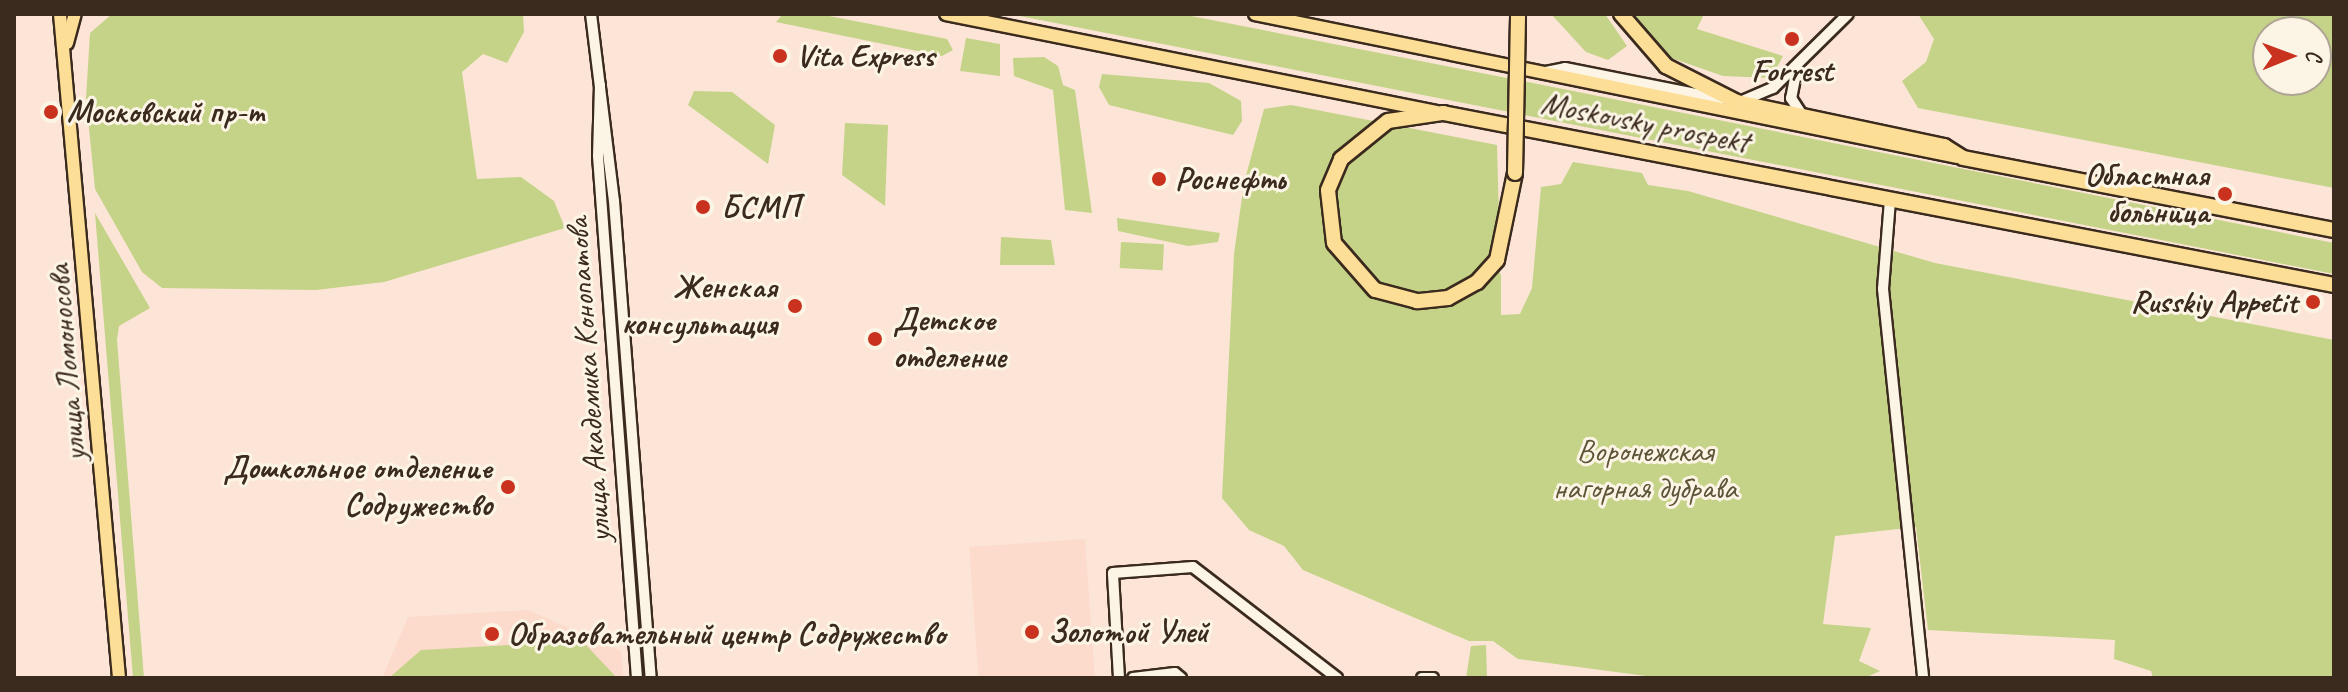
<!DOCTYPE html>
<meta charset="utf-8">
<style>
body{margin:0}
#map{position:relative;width:2348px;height:692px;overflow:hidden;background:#fce5d6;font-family:Caveat,sans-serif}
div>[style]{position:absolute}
.built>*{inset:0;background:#fcdacc;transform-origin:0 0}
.green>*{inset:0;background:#c4d388;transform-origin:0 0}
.roads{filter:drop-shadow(2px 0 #3b2a1e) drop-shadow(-2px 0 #3b2a1e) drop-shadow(0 2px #3b2a1e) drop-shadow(0 -2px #3b2a1e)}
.minor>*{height:10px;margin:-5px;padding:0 5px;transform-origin:5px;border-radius:5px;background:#fcf5e5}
.major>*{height:12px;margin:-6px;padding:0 6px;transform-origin:6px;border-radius:6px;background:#fdde96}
.highway>*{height:14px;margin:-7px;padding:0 7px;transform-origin:7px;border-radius:7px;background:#fdde96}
.bridges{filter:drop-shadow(2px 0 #3b2a1e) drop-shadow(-2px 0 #3b2a1e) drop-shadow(0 2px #3b2a1e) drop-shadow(0 -2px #3b2a1e)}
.highway-bridge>*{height:14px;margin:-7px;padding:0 7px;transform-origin:7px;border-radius:7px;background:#fdde96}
.dots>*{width:22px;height:22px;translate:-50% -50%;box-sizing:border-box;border:4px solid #fcf5e5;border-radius:50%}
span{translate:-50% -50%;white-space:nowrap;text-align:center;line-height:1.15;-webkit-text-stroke:6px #fcf5e5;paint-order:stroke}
.poi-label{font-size:32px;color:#3b2a1e;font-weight:700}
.left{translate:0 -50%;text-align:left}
.right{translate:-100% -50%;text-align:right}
.street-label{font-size:32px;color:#3b2a1e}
.park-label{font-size:32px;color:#5d5438}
.frame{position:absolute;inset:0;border:16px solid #3b2a1e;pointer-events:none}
.north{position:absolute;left:2252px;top:16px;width:80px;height:80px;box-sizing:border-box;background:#fcf5e5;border:2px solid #afa495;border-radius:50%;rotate:89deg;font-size:22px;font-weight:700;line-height:32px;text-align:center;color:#3b2a1e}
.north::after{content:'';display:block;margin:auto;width:28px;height:36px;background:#c8321e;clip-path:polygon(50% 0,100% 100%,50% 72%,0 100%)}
</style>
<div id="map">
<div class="built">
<i style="left:1085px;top:539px;width:139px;height:116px;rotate:86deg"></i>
<i style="clip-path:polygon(528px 610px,621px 651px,623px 678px,382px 678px,408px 617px)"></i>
</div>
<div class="green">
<i style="clip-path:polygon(112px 14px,523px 14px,524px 32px,507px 63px,483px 54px,462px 72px,477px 179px,521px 177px,554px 201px,565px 228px,384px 282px,316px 290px,162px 288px,142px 272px,95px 189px,86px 98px,90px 33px)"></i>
<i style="clip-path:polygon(783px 14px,819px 14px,947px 39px,953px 50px,942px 56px,776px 22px)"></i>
<i style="clip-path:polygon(1010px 14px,1181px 14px,1563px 89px,2334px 243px,2334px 274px)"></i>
<i style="clip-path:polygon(1551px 14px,1605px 14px,1627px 46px,1608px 60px,1586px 52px)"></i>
<i style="clip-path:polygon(1631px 14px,1704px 14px,1697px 29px,1783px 56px,1771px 78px,1723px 76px,1663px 55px)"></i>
<i style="clip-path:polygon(evenodd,1918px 14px,2334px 14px,2334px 188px,1918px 108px,1902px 81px,1926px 62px,1934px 39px,1918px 14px,2268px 32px,2316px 32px,2316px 80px,2268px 80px,2268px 32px)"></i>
<i style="clip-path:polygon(966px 38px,1000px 44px,1000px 76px,960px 71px)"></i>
<i style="clip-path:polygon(1044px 57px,1058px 66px,1063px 85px,1075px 90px,1092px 213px,1065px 210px,1053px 90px,1014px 76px,1013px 58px)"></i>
<i style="clip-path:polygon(1102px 74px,1209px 83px,1241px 101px,1242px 121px,1233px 135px,1109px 105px,1099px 87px)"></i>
<i style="clip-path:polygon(694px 91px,732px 92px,775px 125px,768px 164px,688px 105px)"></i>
<i style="clip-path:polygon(1291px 105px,1497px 145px,1499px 218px,1490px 251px,1501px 275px,1501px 315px,1520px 314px,1532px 288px,1541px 187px,1561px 184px,1573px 162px,1642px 173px,1648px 185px,1688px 191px,1935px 263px,2334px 340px,2334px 678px,2153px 678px,2151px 671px,2114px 659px,2115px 640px,1928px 630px,1916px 527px,1835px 536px,1823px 624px,1871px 628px,1859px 661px,1880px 671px,1865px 678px,1661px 678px,1518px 659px,1493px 641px,1469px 641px,1303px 570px,1284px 546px,1249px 530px,1222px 498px,1234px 254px,1244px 183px,1264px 109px)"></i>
<i style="clip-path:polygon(845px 123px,888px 125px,885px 206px,842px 175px)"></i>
<i style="clip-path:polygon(95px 213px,150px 308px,119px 326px,117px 340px,144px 678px,133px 678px)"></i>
<i style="clip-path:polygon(1117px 218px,1220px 233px,1218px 242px,1188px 246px,1118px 231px)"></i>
<i style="clip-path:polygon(1001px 237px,1051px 240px,1055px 265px,1000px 265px)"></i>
<i style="left:1121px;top:242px;width:43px;height:26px;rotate:3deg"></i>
<i style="clip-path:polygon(566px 642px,586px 645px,617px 678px,389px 678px,421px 650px)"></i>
<i style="clip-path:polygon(1486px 645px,1487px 678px,1466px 678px,1471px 646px)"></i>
</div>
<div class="roads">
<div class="minor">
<i style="left:591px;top:14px;width:188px;rotate:83deg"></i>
<i style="left:614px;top:201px;width:478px;rotate:85.6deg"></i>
<i style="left:1797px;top:68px;width:31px;rotate:101deg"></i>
<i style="left:1791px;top:98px;width:20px;rotate:57deg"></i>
<i style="left:1546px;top:72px;width:19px;rotate:-12deg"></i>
<i style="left:1565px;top:68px;width:160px;rotate:11.2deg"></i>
<i style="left:600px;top:85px;width:71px;rotate:91.6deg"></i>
<i style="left:598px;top:156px;width:523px;rotate:85.73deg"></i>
<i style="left:1742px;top:101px;width:34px;rotate:-23deg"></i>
<i style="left:1773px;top:88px;width:105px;rotate:-44.6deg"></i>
<i style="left:1890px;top:200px;width:89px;rotate:94.5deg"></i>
<i style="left:1883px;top:289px;width:391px;rotate:84.1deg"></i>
<i style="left:1119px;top:678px;width:105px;rotate:-93.3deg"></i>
<i style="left:1113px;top:573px;width:80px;rotate:-4.3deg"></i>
<i style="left:1193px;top:567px;width:182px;rotate:37.6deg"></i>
<i style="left:1133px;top:678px;width:42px;rotate:-6.8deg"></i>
<i style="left:1175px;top:673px;width:8px;rotate:40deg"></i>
<i style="left:1422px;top:678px;width:11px"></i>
</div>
<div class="major">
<i style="left:60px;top:14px;width:667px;rotate:84.92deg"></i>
<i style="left:946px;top:14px;width:500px;rotate:11.3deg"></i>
<i style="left:1255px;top:14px;width:716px;rotate:11.51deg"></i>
<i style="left:67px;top:43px;width:30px;rotate:-75deg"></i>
</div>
<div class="highway">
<i style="left:1621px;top:14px;width:69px;rotate:49.1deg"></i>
<i style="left:1666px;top:66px;width:80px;rotate:26.9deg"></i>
<i style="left:1737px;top:102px;width:212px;rotate:12deg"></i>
<i style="left:1944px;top:146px;width:22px;rotate:32deg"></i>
<i style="left:1963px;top:158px;width:378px;rotate:11deg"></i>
<i style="left:1515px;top:173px;width:89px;rotate:101.7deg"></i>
<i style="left:1497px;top:260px;width:30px;rotate:132deg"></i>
<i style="left:1477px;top:282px;width:33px;rotate:151deg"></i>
<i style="left:1448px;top:298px;width:31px;rotate:174deg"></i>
<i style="left:1417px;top:301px;width:43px;rotate:-165.3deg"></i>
<i style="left:1375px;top:290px;width:62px;rotate:-131.1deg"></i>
<i style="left:1334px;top:243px;width:53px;rotate:-96.5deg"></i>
<i style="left:1328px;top:190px;width:34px;rotate:-67deg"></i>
<i style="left:1341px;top:159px;width:60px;rotate:-39deg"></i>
<i style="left:1388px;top:121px;width:56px;rotate:-8.3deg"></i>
<i style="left:1443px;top:113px;width:907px;rotate:10.93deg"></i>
</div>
</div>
<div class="bridges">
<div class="highway-bridge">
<i style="left:1515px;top:173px;width:159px;rotate:-88.9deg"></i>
</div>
</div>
<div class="dots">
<i style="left:1792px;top:39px;background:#c8321e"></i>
<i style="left:780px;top:56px;background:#c8321e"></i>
<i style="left:51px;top:112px;background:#c8321e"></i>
<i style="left:1159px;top:179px;background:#c8321e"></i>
<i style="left:2225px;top:194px;background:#c8321e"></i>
<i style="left:703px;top:207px;background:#c8321e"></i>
<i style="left:2313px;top:302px;background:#c8321e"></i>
<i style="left:795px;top:306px;background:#c8321e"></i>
<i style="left:875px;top:339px;background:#c8321e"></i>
<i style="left:508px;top:487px;background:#c8321e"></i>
<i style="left:1032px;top:632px;background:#c8321e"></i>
<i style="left:492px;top:634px;background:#c8321e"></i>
</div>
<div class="poi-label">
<span class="left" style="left:796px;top:56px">Vita Express</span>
<span style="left:1792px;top:71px">Forrest</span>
<span class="left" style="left:67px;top:112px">Московский пр-т</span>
<span class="right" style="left:2209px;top:194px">Областная<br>больница</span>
<span class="left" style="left:1175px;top:179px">Роснефть</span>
<span class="left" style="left:721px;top:207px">БСМП</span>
<span class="right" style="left:777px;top:306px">Женская<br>консультация</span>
<span class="right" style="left:2297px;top:302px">Russkiy Appetit</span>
<span class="left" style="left:893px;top:339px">Детское<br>отделение</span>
<span class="right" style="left:492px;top:487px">Дошкольное отделение<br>Содружество</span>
<span class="left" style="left:1048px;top:632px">Золотой Улей</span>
<span class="left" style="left:508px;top:634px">Образовательный центр Содружество</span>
</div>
<div class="street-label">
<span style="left:1645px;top:123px;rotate:11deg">Moskovsky prospekt</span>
<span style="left:67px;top:363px;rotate:-95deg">улица Ломоносова</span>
<span style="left:589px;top:380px;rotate:-94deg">улица Академика Конопатова</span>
</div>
<div class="park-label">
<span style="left:1645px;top:470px">Воронежская<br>нагорная дубрава</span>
</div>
<div class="frame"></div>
<div class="north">С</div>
</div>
